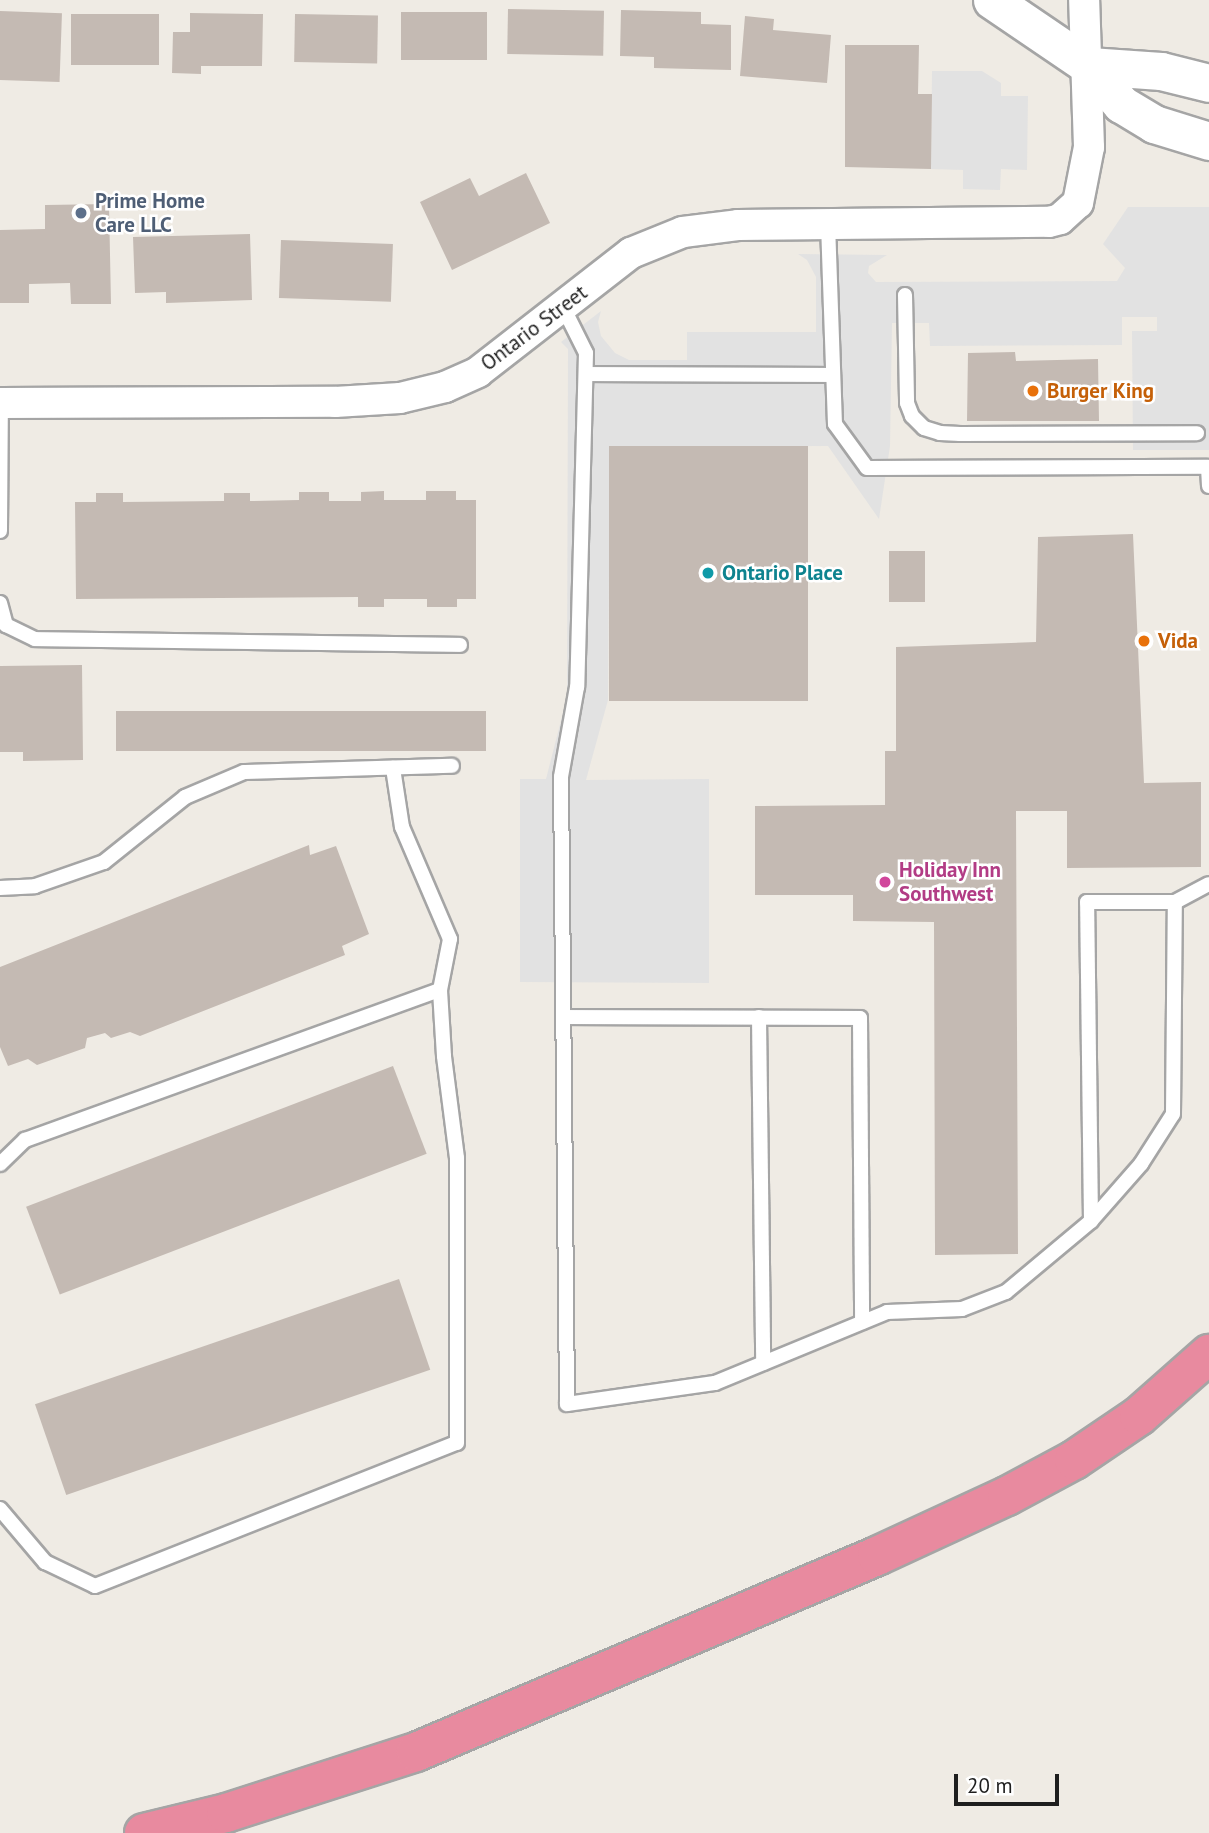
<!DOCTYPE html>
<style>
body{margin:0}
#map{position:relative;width:1209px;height:1833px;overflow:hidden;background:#efebe4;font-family:"PT Sans",sans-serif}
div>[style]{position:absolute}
.parking>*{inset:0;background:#e2e2e2}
.building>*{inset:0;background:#c4bab3;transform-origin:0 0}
.roads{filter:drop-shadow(2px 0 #a5a5a5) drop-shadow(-2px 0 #a5a5a5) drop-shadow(0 2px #a5a5a5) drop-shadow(0 -2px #a5a5a5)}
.service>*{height:14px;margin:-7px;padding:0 7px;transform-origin:7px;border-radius:7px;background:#fff}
.minor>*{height:30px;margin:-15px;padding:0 15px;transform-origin:15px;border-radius:15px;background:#fff}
.tertiary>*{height:37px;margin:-18.5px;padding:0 18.5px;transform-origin:18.5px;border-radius:18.5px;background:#fff}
.motorway>*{height:38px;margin:-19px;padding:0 19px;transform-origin:19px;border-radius:19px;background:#e88a9f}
.dots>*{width:19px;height:19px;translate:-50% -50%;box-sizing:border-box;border:4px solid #fff;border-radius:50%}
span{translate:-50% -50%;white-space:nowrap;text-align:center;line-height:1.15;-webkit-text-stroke:5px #fff;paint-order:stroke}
.service-label{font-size:21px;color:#4e5e75;font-weight:700}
.left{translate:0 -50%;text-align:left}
.street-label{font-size:21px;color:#1e1e1e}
.food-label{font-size:21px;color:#c56008;font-weight:700}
.culture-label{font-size:21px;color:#0d838f;font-weight:700}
.hotel-label{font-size:21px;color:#b23c85;font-weight:700}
.scale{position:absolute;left:954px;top:1774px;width:105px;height:32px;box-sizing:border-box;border:4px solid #1e1e1e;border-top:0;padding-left:9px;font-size:21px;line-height:24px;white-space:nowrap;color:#1e1e1e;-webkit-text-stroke:5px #fff;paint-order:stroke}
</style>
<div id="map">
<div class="parking">
<i style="clip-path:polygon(932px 71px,982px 71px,1001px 83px,1001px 96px,1028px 96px,1027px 170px,1001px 169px,1000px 190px,963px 189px,963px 170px,931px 169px)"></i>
<i style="clip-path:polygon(1128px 207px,1209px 207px,1209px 450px,1133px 450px,1132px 331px,1157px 331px,1157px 317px,1122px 317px,1122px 345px,930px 346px,929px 323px,892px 323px,890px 446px,879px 519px,828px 446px,610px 447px,608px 700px,586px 780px,709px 779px,709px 983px,520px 982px,520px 779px,546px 779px,567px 697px,568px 349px,561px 342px,601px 311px,598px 322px,601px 336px,615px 353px,629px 360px,687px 360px,687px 332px,816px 332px,816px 277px,807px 260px,798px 254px,887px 255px,869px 266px,868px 273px,876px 282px,1117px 281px,1125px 268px,1103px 244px)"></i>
</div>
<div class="building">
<i style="left:508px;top:9px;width:96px;height:45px;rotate:1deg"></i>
<i style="clip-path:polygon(621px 10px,701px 12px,701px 24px,731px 25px,731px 70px,654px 68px,654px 57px,620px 56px)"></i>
<i style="left:0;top:11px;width:62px;height:69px;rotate:2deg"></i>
<i style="left:487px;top:12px;width:48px;height:86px;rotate:90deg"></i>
<i style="clip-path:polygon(190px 13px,263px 14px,262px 66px,201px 66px,201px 74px,172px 73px,173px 32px,190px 32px)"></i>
<i style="left:159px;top:14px;width:51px;height:88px;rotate:90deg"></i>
<i style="left:295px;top:14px;width:83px;height:48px;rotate:1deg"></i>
<i style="clip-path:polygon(745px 16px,774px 19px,773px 30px,831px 35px,827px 83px,740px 76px)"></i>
<i style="clip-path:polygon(845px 45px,919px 45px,918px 94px,932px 94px,931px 169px,845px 167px)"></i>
<i style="clip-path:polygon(526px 173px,550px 223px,452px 270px,420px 202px,470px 178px,479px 196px)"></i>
<i style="clip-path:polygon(109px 204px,111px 304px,71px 304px,70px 283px,29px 284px,29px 303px,0 303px,0 230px,45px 229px,45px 205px)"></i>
<i style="clip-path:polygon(250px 234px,252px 300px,166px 303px,166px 292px,135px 293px,133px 237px)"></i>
<i style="left:281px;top:240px;width:112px;height:58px;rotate:2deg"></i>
<i style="clip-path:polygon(1015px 352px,1016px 361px,1098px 359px,1099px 421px,967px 421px,968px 353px)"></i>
<i style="left:808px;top:446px;width:255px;height:199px;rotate:90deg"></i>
<i style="clip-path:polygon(384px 491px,384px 500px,426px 500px,426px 491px,456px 491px,456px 500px,476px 500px,476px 599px,457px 599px,457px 607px,427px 607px,427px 599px,384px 599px,384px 607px,358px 607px,358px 597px,76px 599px,75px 502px,96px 502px,96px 493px,123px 493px,123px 502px,224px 501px,224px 493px,250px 493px,250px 501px,299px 500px,299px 492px,329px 492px,329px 501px,361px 501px,361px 492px)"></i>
<i style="clip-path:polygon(1133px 534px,1144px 783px,1201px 782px,1201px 867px,1067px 868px,1067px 811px,1016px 811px,1018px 1254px,935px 1255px,934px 922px,853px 921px,853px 895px,755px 895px,755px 806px,885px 805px,885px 751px,896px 751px,896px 647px,1036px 642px,1038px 537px)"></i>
<i style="left:889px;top:551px;width:36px;height:51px"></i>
<i style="clip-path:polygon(82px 665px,83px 760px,23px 761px,23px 752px,0 752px,0 666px)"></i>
<i style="left:116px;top:711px;width:370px;height:40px"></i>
<i style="clip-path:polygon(309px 845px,310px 855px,336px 846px,369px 934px,342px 946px,345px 955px,140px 1036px,130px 1032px,111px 1038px,105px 1033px,87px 1038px,85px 1048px,37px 1065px,28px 1059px,8px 1066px,0 1047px,0 967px)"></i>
<i style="left:393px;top:1066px;width:94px;height:393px;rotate:69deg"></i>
<i style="left:399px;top:1279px;width:96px;height:385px;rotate:71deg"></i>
</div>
<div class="roads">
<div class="service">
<i style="left:828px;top:224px;width:200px;rotate:88deg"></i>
<i style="left:835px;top:424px;width:54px;rotate:54deg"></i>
<i style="left:867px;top:468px;width:341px;rotate:-0.2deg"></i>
<i style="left:1208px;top:467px;width:19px;rotate:87deg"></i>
<i style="left:905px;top:295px;width:108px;rotate:88.9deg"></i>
<i style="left:907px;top:403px;width:14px;rotate:69deg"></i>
<i style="left:912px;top:416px;width:17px;rotate:45deg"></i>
<i style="left:924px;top:428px;width:17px;rotate:17deg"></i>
<i style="left:940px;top:433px;width:20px;rotate:3deg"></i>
<i style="left:960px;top:434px;width:237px;rotate:-0.2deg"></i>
<i style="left:563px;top:307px;width:51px;rotate:63.4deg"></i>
<i style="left:586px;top:353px;width:334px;rotate:91.5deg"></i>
<i style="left:577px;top:687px;width:91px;rotate:100.1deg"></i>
<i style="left:561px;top:777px;width:627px;rotate:89.45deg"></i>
<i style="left:567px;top:1404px;width:149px;rotate:-8.1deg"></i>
<i style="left:715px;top:1383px;width:186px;rotate:-22.4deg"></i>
<i style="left:887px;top:1312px;width:75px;rotate:-2.3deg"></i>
<i style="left:962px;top:1309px;width:47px;rotate:-21.1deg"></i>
<i style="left:1006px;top:1292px;width:111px;rotate:-39.9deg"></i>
<i style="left:1091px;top:1221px;width:76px;rotate:-48.7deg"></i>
<i style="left:1141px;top:1164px;width:59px;rotate:-57.4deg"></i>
<i style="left:1173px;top:1114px;width:212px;rotate:-89.5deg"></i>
<i style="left:1175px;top:902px;width:38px;rotate:-28deg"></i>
<i style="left:586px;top:374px;width:247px;rotate:0.2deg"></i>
<i style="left:0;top:531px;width:128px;rotate:-89.6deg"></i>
<i style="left:0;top:603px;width:23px;rotate:75deg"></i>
<i style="left:6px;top:625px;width:32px;rotate:26deg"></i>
<i style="left:35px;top:639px;width:425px;rotate:0.8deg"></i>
<i style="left:0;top:888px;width:35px;rotate:-3deg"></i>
<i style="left:35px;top:886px;width:73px;rotate:-19.2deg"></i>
<i style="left:104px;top:862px;width:104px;rotate:-38.7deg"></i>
<i style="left:185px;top:797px;width:64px;rotate:-23deg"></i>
<i style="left:244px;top:772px;width:208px;rotate:-1.7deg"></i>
<i style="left:563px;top:1017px;width:297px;rotate:0.2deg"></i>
<i style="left:860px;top:1018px;width:304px;rotate:89.6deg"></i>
<i style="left:759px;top:1017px;width:346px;rotate:89.3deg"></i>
<i style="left:0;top:1164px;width:35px;rotate:-44deg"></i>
<i style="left:25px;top:1140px;width:441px;rotate:-19.9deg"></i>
<i style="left:1091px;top:1221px;width:319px;rotate:-90.7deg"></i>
<i style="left:1087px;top:902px;width:88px"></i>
<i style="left:0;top:1509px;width:70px;rotate:49.7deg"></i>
<i style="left:45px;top:1562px;width:55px;rotate:25.6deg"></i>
<i style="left:95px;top:1586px;width:389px;rotate:-21.6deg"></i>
<i style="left:457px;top:1443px;width:285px;rotate:-90deg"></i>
<i style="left:457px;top:1158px;width:103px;rotate:-97.3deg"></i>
<i style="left:444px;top:1056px;width:66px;rotate:-93.5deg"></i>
<i style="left:440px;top:990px;width:52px;rotate:-78.9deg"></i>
<i style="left:450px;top:939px;width:122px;rotate:-113.2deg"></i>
<i style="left:402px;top:827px;width:60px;rotate:-98.7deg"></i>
</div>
<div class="minor">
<i style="left:0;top:403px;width:335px;rotate:-0.2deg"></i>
<i style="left:335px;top:402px;width:65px;rotate:-3.5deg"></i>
<i style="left:400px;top:398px;width:46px;rotate:-13.7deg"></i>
<i style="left:445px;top:387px;width:36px;rotate:-24deg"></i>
<i style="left:478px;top:372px;width:194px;rotate:-37.9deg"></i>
<i style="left:631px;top:253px;width:56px;rotate:-22deg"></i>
<i style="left:683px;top:232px;width:55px;rotate:-7.3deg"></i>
<i style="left:738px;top:225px;width:311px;rotate:-0.6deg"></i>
<i style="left:1049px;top:222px;width:11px;rotate:-15deg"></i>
<i style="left:1060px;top:219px;width:24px;rotate:-42deg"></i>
<i style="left:1078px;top:203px;width:57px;rotate:-78.9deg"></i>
<i style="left:1089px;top:147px;width:147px;rotate:-91.9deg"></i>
</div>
<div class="tertiary">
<i style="left:992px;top:0;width:117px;rotate:34.2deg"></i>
<i style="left:1089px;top:66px;width:50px;rotate:49.9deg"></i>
<i style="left:1121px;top:104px;width:39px;rotate:31deg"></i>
<i style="left:1154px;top:124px;width:58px;rotate:17.2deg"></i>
<i style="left:1089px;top:66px;width:72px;rotate:4deg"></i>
<i style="left:1161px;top:71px;width:49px;rotate:14deg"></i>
</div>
<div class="motorway">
<i style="left:144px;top:1833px;width:84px;rotate:-13.7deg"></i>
<i style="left:226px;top:1813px;width:200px;rotate:-17.8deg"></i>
<i style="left:416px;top:1752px;width:501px;rotate:-23.03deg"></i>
<i style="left:877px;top:1556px;width:143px;rotate:-24.8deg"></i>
<i style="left:1007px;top:1496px;width:76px;rotate:-28.2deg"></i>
<i style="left:1074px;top:1460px;width:78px;rotate:-34.1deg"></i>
<i style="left:1139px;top:1416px;width:94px;rotate:-41.5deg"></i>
</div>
</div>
<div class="dots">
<i style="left:81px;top:213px;background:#5c6f8a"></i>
<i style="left:1033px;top:391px;background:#e8710a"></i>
<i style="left:708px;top:573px;background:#0f9aa8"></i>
<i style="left:1144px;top:641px;background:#e8710a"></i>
<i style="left:885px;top:882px;background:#d1479c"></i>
</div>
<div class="service-label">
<span class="left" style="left:95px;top:213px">Prime Home<br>Care LLC</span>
</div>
<div class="street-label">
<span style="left:534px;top:328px;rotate:-37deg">Ontario Street</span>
</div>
<div class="food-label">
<span class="left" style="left:1047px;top:391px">Burger King</span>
<span class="left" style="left:1158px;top:641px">Vida</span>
</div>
<div class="culture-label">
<span class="left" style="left:722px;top:573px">Ontario Place</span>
</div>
<div class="hotel-label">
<span class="left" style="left:899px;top:882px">Holiday Inn<br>Southwest</span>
</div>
<div class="scale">20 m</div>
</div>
